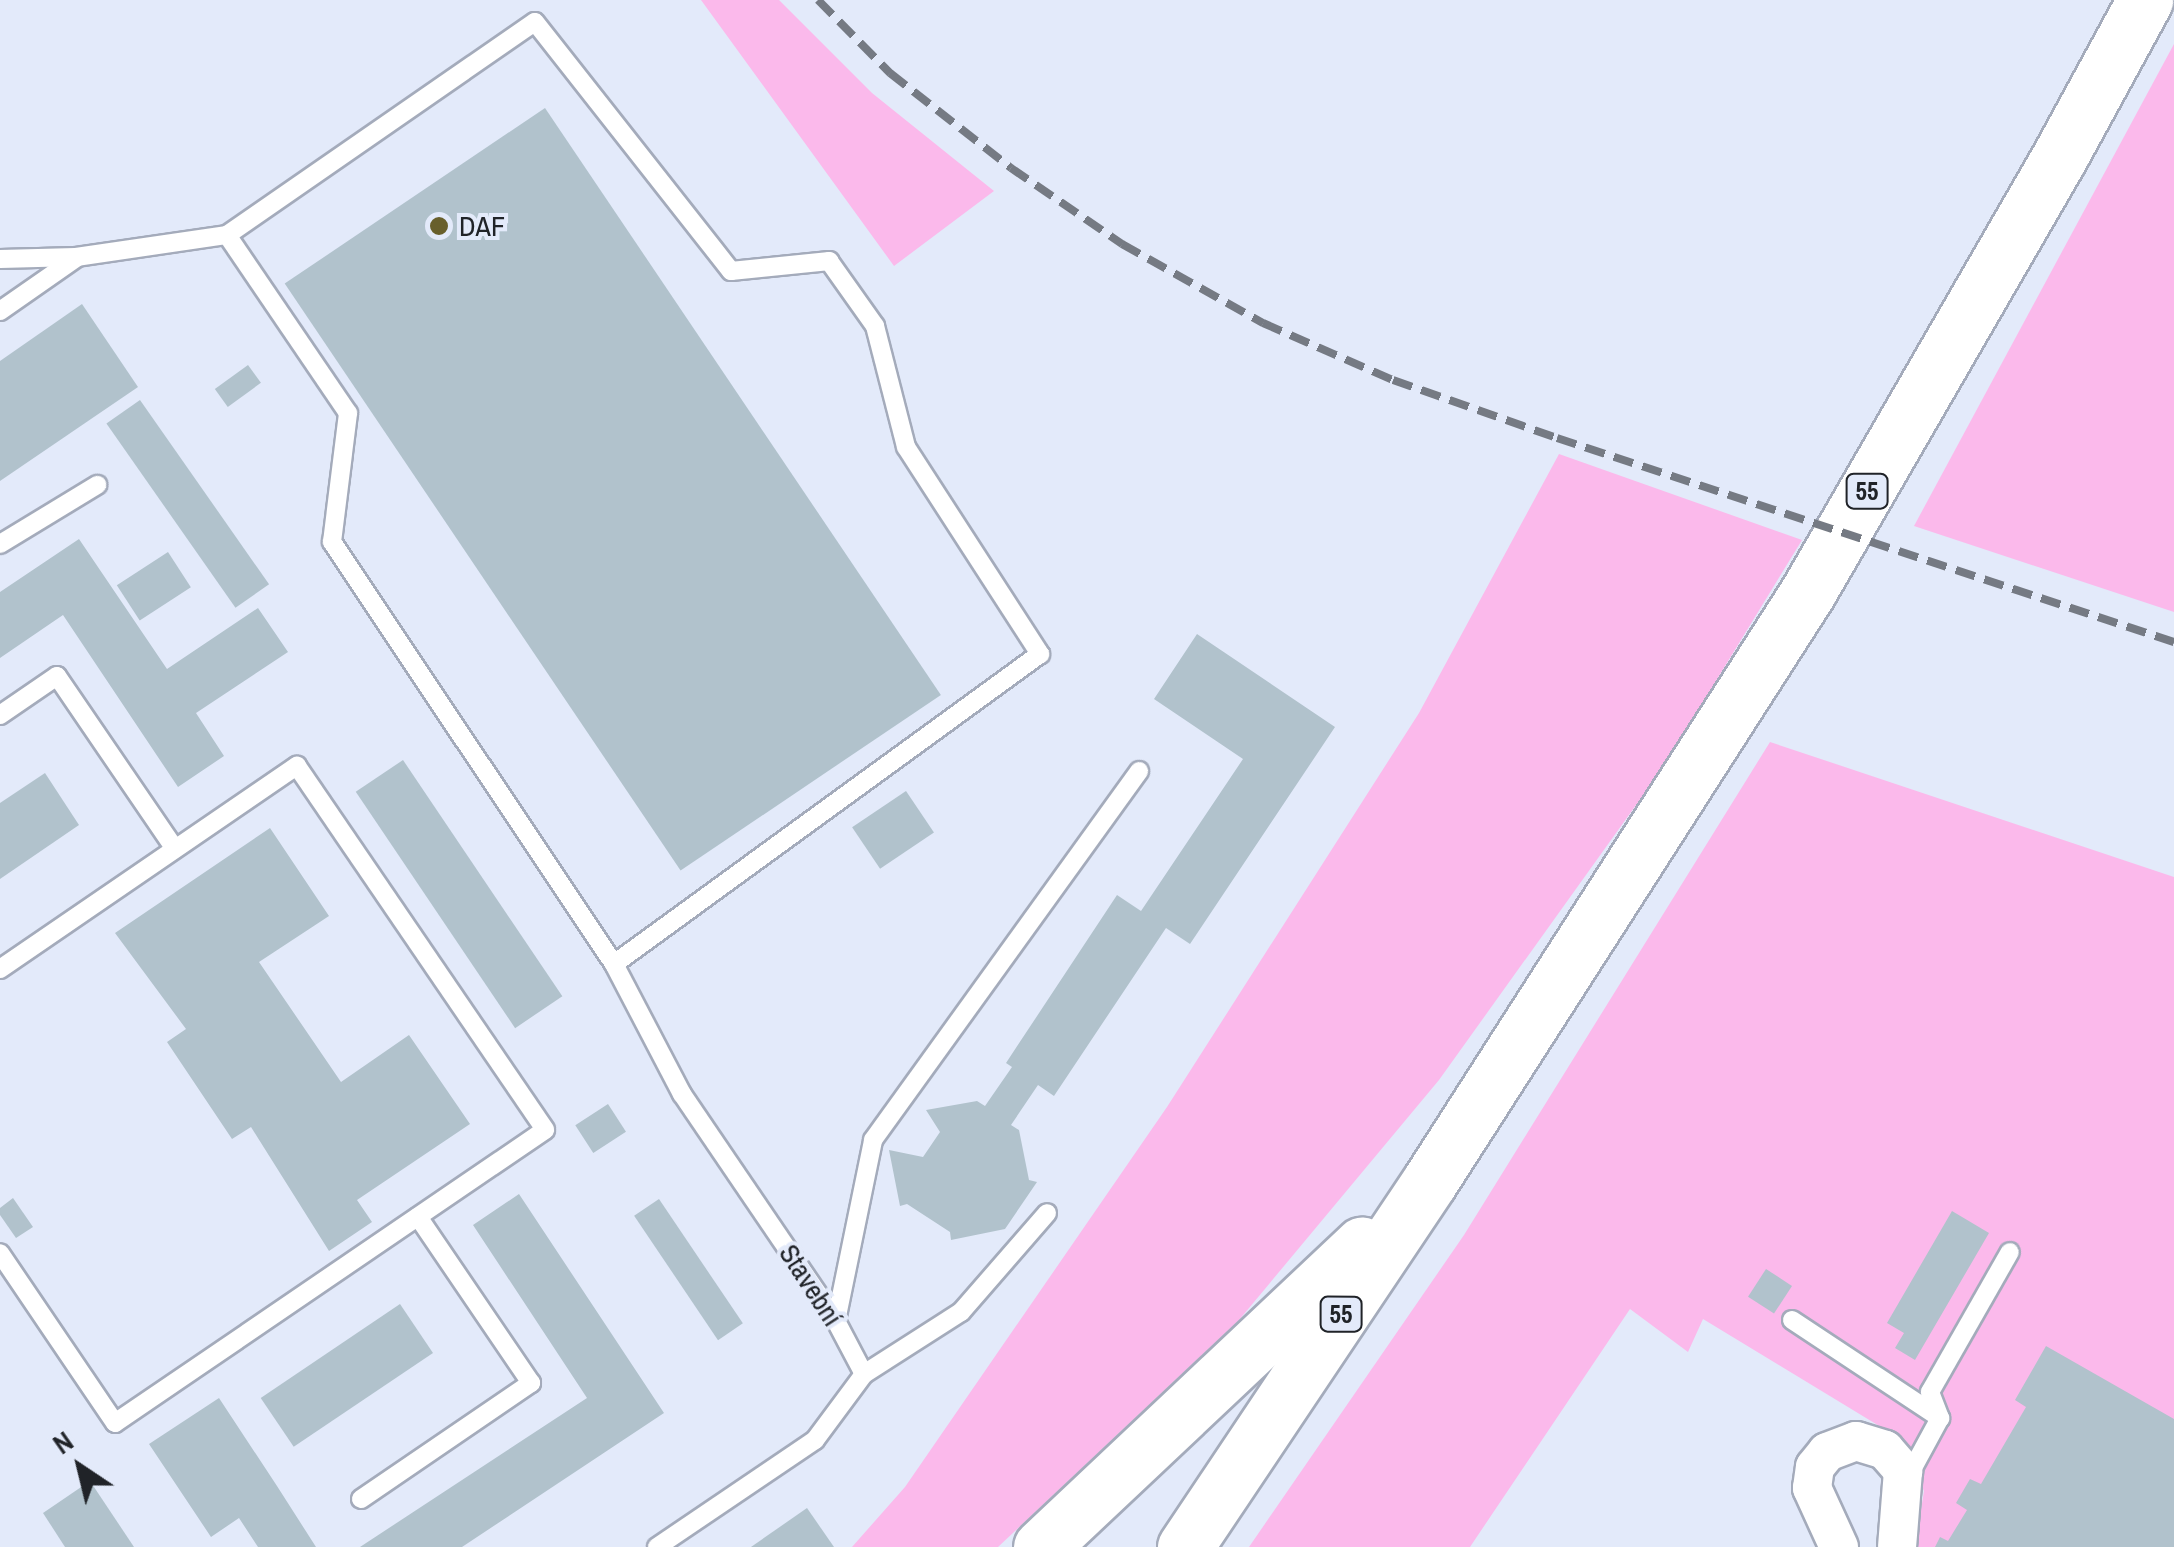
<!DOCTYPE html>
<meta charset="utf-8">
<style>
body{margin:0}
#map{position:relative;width:2174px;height:1547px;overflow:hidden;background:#e3eafa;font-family:"Archivo Narrow",sans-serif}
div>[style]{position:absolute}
.green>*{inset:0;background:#fbb9eb}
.building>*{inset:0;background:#b1c2cc;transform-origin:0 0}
.roads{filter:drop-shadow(2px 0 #a4abbb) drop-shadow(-2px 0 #a4abbb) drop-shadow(0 2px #a4abbb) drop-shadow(0 -2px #a4abbb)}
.lane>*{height:18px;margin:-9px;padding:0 9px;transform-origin:9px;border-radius:9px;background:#fff}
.street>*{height:38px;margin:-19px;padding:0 19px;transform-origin:19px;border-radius:19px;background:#fff}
.primary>*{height:55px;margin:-27.5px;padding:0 27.5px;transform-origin:27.5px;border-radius:27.5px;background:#fff}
.rail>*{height:8px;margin-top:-4px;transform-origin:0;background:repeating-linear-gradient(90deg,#757a83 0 20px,transparent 0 30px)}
.dots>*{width:28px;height:28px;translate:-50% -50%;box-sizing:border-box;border:5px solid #e3eafa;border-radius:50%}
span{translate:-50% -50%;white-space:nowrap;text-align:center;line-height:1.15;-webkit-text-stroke:8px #e3eafa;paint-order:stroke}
.shield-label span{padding:2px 8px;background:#e3eafa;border:2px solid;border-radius:8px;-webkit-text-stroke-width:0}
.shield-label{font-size:25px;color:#202328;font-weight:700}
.poi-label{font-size:28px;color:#202328}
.left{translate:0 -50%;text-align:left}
.street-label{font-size:28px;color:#202328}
.north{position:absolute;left:30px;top:1417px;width:100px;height:100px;-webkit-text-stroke:8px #e3eafa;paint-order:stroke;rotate:325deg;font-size:28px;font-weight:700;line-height:40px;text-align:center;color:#202328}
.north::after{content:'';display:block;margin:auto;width:35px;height:45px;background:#202328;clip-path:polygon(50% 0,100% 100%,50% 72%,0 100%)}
</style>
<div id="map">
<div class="green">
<i style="clip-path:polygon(701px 0,779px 0,872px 93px,994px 191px,894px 266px)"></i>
<i style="clip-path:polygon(2174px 44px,2174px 612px,1914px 526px)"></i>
<i style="clip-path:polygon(1559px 454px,1802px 540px,1664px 766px,1439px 1080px,1239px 1320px,998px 1547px,852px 1547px,905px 1487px,1167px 1107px,1419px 713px)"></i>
<i style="clip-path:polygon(1770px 742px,2174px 877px,2174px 1547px,1915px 1547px,1924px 1491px,1899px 1438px,1703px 1319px,1688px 1352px,1630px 1309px,1470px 1547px,1249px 1547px,1464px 1235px)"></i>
</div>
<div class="building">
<i style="left:545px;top:108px;width:708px;height:314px;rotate:56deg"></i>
<i style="clip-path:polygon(82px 304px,138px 387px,0 481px,0 361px)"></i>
<i style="left:248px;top:365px;width:22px;height:41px;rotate:54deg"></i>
<i style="left:140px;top:400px;width:225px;height:41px;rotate:55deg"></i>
<i style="clip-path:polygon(79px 539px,167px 669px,258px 608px,288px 652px,196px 713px,224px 756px,178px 787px,63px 615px,0 658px,0 592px)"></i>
<i style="left:168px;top:552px;width:42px;height:61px;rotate:57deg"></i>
<i style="clip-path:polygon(1197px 634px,1335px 727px,1190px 944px,1166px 928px,1054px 1096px,1038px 1085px,1011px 1125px,1019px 1130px,1029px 1180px,1037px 1182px,1005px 1229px,951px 1240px,950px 1232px,907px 1204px,900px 1206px,889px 1150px,923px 1157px,940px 1132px,926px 1110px,977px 1101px,985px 1106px,1012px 1067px,1006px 1063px,1117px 895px,1141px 911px,1243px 759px,1154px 699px)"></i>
<i style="left:403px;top:760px;width:285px;height:57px;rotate:56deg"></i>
<i style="clip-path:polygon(45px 773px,79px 825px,0 879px,0 803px)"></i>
<i style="left:906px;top:791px;width:50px;height:65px;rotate:56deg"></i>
<i style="clip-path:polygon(270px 828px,329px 916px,259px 962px,341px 1082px,409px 1035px,470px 1124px,357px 1200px,372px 1222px,329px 1251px,251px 1127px,232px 1139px,167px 1042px,186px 1029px,115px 933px)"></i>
<i style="left:608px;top:1104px;width:33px;height:39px;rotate:57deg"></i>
<i style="clip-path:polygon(519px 1194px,664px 1413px,462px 1547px,360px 1547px,587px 1398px,473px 1225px)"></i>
<i style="clip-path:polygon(13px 1198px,33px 1227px,16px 1238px,0 1215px,0 1208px)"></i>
<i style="left:659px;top:1199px;width:150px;height:30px;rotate:56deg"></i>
<i style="clip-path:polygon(1952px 1211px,1989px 1233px,1915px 1360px,1895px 1348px,1904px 1333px,1887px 1323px)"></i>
<i style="left:1766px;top:1269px;width:31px;height:33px;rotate:33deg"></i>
<i style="left:400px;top:1304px;width:59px;height:168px;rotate:56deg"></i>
<i style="clip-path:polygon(2046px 1346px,2174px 1419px,2174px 1547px,1935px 1547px,1940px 1537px,1948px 1541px,1967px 1510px,1956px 1503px,1970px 1479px,1981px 1484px,2026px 1407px,2015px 1400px)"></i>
<i style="clip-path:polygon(219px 1398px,277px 1486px,316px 1547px,258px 1547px,239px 1518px,211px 1537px,149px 1444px)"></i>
<i style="clip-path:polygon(90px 1481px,134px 1547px,65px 1547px,43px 1513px)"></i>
<i style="clip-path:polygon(807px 1508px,834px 1547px,751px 1547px)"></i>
</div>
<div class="roads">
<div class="lane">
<i style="left:0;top:259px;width:76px;rotate:-1.5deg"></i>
<i style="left:76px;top:257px;width:153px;rotate:-8.3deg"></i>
<i style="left:227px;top:235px;width:374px;rotate:-34.7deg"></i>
<i style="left:535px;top:22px;width:317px;rotate:51.8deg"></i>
<i style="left:731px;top:271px;width:99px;rotate:-5.8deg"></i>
<i style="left:829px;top:261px;width:80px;rotate:54.7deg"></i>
<i style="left:875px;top:326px;width:125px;rotate:75.6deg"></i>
<i style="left:906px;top:447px;width:247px;rotate:57.1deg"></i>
<i style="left:1040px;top:654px;width:527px;rotate:143.96deg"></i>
<i style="left:614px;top:964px;width:508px;rotate:-123.75deg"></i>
<i style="left:332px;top:542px;width:130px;rotate:-82.9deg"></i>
<i style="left:348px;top:413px;width:215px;rotate:-124.2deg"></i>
<i style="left:0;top:311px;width:93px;rotate:-34.9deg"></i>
<i style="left:0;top:544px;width:114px;rotate:-31.3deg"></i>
<i style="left:0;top:715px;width:69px;rotate:-34.4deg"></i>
<i style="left:57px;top:676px;width:209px;rotate:55.7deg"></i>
<i style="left:614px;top:964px;width:147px;rotate:62.4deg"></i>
<i style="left:682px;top:1094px;width:274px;rotate:55.8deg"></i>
<i style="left:836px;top:1321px;width:60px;rotate:62.2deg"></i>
<i style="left:864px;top:1374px;width:82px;rotate:126.6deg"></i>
<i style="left:815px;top:1440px;width:191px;rotate:145.9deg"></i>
<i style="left:0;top:969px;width:360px;rotate:-34.4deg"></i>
<i style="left:297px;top:766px;width:440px;rotate:55.7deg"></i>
<i style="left:545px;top:1130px;width:520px;rotate:145.73deg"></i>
<i style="left:115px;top:1423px;width:205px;rotate:-124.1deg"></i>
<i style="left:1792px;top:1320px;width:178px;rotate:33.5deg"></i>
<i style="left:1940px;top:1418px;width:67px;rotate:118.5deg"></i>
<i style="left:836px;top:1321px;width:185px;rotate:-78.4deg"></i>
<i style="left:873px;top:1140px;width:455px;rotate:-54.2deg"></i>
<i style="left:864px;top:1374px;width:115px;rotate:-32.6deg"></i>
<i style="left:961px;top:1312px;width:131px;rotate:-49deg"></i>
<i style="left:1940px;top:1418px;width:28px;rotate:-111deg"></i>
<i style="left:1930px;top:1392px;width:161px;rotate:-60.3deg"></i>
<i style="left:361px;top:1499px;width:206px;rotate:-34.3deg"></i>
<i style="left:531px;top:1383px;width:201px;rotate:-124.2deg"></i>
</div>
<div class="street">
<i style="left:1839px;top:1547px;width:65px;rotate:-114.6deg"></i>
<i style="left:1812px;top:1488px;width:21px;rotate:-82deg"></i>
<i style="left:1815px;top:1467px;width:19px;rotate:-51deg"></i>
<i style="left:1827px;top:1452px;width:31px;rotate:-21deg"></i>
<i style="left:1856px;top:1441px;width:30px;rotate:17deg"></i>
<i style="left:1885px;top:1450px;width:28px;rotate:49deg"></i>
<i style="left:1903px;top:1471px;width:76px;rotate:94.5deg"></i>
</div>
<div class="primary">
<i style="left:1041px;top:1547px;width:441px;rotate:-43.3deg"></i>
<i style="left:1185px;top:1547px;width:440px;rotate:-56.2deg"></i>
<i style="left:1430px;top:1181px;width:700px;rotate:-57.31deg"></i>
<i style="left:1808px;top:592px;width:504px;rotate:-59.97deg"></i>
<i style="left:2060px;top:156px;width:178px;rotate:-61.4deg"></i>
</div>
</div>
<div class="rail">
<i style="left:818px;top:0;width:103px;rotate:45.4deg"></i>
<i style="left:890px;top:73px;width:154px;rotate:38.1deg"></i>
<i style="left:1011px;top:168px;width:135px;rotate:34.4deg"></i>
<i style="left:1122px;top:244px;width:162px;rotate:29.3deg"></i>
<i style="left:1263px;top:323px;width:142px;rotate:23.7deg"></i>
<i style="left:1393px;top:380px;width:174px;rotate:19.5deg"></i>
<i style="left:1557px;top:438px;width:650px;rotate:18.3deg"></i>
</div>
<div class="dots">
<i style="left:439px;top:226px;background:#685f2c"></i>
</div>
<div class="shield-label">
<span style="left:1867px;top:491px">55</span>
<span style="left:1341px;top:1314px">55</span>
</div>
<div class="poi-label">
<span class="left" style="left:459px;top:226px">DAF</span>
</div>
<div class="street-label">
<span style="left:811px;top:1285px;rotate:57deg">Stavební</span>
</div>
<div class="north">N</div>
</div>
